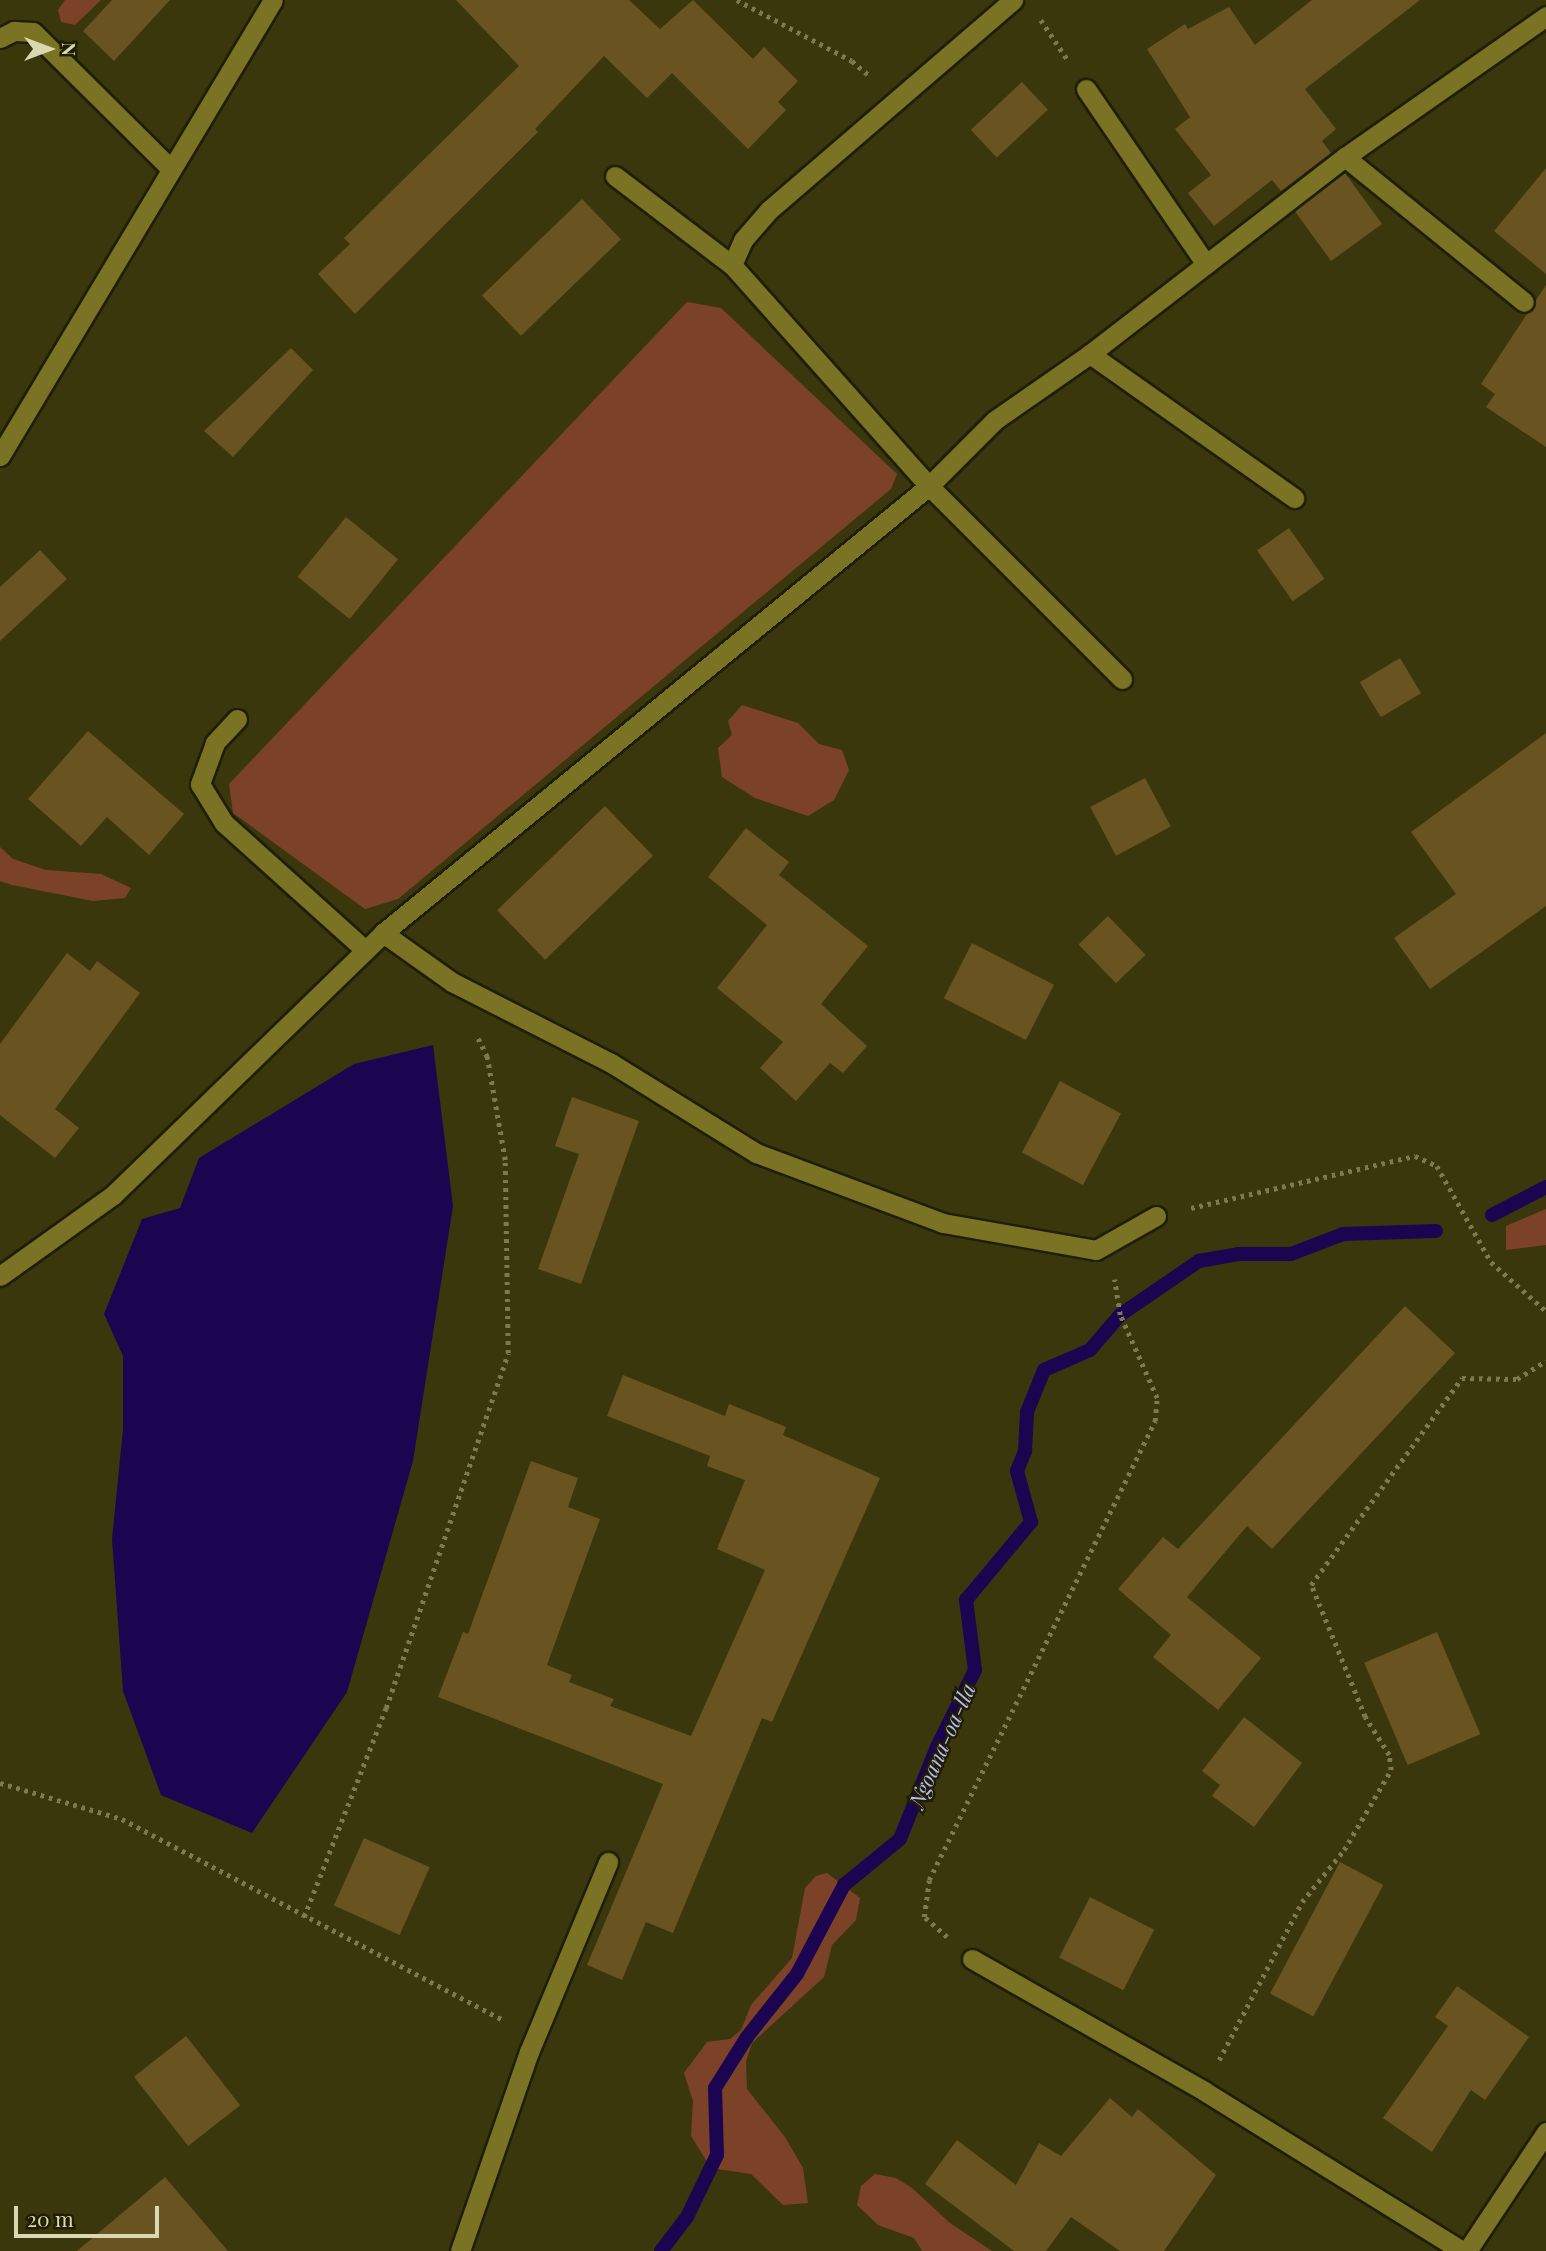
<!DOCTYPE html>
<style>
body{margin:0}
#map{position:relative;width:1546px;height:2251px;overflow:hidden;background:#3a370d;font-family:"Playfair Display",serif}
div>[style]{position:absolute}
.green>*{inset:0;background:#7c4227}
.water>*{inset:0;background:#1b0450}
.stream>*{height:14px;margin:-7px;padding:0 7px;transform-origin:7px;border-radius:7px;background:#1b0450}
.building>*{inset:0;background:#695321;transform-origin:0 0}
.path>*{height:4.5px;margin-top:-2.25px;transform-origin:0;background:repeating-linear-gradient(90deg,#7d7a52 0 3.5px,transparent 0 8.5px)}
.roads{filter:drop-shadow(2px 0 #1f1e06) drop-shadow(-2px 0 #1f1e06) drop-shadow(0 2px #1f1e06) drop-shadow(0 -2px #1f1e06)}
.service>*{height:19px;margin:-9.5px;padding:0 9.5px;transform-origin:9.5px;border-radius:9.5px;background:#797323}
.minor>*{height:19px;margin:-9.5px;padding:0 9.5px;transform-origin:9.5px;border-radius:9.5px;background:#797323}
span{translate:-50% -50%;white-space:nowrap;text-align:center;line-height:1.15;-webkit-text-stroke:5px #201e00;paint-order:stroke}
.water-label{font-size:21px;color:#b9b8f9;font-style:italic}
.north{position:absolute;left:14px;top:14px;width:70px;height:70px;-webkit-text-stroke:5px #201e00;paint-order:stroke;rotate:90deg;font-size:19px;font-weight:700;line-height:28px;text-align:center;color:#dad8b2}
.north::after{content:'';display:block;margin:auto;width:24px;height:32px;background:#dad8b2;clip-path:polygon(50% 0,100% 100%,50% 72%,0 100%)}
.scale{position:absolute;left:14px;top:2206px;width:145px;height:32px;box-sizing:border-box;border:4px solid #dad8b2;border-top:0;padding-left:9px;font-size:21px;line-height:24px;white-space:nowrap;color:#dad8b2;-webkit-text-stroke:5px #201e00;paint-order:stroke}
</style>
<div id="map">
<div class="green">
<i style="clip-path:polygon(65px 0,101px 0,75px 25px,61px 22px,58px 10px)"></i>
<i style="clip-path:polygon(687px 302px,721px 308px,897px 474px,891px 489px,398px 899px,365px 909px,233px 813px,229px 784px)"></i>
<i style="clip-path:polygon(742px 705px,798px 723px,819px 744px,842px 750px,849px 770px,834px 800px,808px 816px,755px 798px,722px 777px,718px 748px,732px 735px,728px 721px)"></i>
<i style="clip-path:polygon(0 847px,13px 859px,46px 870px,101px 874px,131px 888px,125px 898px,93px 901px,12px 885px,0 881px)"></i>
<i style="clip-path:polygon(1546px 1209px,1546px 1245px,1506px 1250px,1506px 1226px)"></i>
<i style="clip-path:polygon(827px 1873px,860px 1898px,856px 1920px,832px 1945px,824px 1977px,752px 2043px,746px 2062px,747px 2089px,785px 2137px,803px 2168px,808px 2203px,783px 2205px,751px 2174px,711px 2168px,691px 2136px,693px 2101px,684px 2073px,707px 2042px,730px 2039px,741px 2030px,751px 2005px,792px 1958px,805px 1888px,816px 1876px)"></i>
<i style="clip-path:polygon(875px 2174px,896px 2178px,912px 2188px,950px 2223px,992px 2251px,922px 2251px,914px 2238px,878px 2225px,857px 2205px,861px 2186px)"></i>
</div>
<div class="water">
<i style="clip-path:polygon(433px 1045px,453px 1206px,413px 1461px,347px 1692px,252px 1833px,161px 1795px,123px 1691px,112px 1539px,123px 1429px,123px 1356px,104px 1314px,142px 1219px,180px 1208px,199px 1158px,354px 1064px)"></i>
</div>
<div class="stream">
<i style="left:1492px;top:1215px;width:61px;rotate:-27.4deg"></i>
<i style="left:661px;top:2251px;width:43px;rotate:-52.6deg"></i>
<i style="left:687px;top:2217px;width:69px;rotate:-64.2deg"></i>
<i style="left:717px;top:2155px;width:67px;rotate:-91.7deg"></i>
<i style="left:715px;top:2088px;width:60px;rotate:-57.9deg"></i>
<i style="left:747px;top:2037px;width:80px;rotate:-51.6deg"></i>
<i style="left:797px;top:1974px;width:101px;rotate:-62.2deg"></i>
<i style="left:844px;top:1885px;width:72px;rotate:-39.4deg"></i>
<i style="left:900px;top:1839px;width:99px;rotate:-68.1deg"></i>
<i style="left:937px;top:1747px;width:86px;rotate:-63.7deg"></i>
<i style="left:975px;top:1670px;width:71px;rotate:-97.3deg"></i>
<i style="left:966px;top:1600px;width:102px;rotate:-50.2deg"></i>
<i style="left:1031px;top:1522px;width:53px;rotate:-105.4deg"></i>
<i style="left:1017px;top:1471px;width:22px;rotate:-68deg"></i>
<i style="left:1025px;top:1451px;width:39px;rotate:-87deg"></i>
<i style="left:1027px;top:1412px;width:45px;rotate:-68deg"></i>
<i style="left:1044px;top:1370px;width:50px;rotate:-23.5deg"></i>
<i style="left:1090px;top:1350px;width:46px;rotate:-49.4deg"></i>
<i style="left:1120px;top:1315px;width:96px;rotate:-34.4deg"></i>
<i style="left:1199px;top:1261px;width:41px;rotate:-9.9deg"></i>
<i style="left:1239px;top:1254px;width:52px"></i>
<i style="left:1291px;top:1254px;width:56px;rotate:-21deg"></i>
<i style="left:1343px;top:1234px;width:93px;rotate:-1.8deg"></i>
</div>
<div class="building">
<i style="clip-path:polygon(112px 0,170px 0,114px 61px,83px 31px)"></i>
<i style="clip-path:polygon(456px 0,629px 0,660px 29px,693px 0,753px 59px,764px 47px,798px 81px,778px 102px,786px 110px,748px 149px,672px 73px,647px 98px,604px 56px,535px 129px,538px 132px,355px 314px,318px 274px,350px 244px,344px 238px,519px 66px)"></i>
<i style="clip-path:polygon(1312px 0,1420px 0,1305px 89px,1336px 129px,1322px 141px,1331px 153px,1281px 191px,1272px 180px,1214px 226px,1188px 193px,1211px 175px,1175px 129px,1190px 117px,1147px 49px,1185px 24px,1188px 29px,1229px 7px,1255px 45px)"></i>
<i style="left:1022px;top:82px;width:38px;height:70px;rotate:47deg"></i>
<i style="clip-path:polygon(1546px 168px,1546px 274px,1494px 231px)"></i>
<i style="left:1345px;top:173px;width:63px;height:63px;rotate:54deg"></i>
<i style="left:582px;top:199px;width:56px;height:139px;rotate:46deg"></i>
<i style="clip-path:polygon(1546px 285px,1546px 447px,1486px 407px,1495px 394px,1481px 384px)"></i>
<i style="clip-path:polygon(291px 348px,313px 370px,233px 457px,204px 431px)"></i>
<i style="left:346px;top:517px;width:67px;height:77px;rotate:39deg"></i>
<i style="left:1289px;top:528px;width:62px;height:39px;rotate:55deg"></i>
<i style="clip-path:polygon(40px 550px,67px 579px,0 641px,0 587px)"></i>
<i style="left:1400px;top:658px;width:41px;height:47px;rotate:59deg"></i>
<i style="clip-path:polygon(88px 731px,184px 814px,149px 855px,107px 817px,81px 846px,28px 799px)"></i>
<i style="clip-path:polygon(1546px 733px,1546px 906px,1430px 989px,1394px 938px,1456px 894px,1411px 832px)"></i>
<i style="left:1145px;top:778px;width:55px;height:62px;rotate:62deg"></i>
<i style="left:605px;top:806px;width:69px;height:150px;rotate:46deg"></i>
<i style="clip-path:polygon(746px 828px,789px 862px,779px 875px,868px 946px,821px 1004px,867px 1046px,843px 1073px,830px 1063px,796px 1101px,760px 1068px,783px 1042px,717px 988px,767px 925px,708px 877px)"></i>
<i style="left:1108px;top:916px;width:54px;height:41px;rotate:46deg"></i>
<i style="left:972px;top:943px;width:92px;height:62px;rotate:27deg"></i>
<i style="clip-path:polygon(67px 953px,90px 971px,97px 961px,140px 993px,55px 1109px,79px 1128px,55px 1158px,0 1115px,0 1044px)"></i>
<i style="left:1060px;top:1081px;width:69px;height:81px;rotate:28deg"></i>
<i style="clip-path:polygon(572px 1097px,639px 1121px,581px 1284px,538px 1269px,579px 1154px,555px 1146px)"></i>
<i style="clip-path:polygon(1405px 1306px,1455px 1353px,1272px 1549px,1247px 1526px,1187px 1597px,1261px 1658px,1218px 1710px,1153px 1657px,1171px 1635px,1118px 1589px,1163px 1537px,1178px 1549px)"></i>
<i style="clip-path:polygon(623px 1375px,725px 1416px,729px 1404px,786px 1427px,783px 1435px,880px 1478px,772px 1722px,762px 1718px,673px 1933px,646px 1922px,622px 1980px,587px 1965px,663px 1784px,438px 1697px,463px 1632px,468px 1634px,531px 1461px,578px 1478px,568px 1507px,600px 1519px,547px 1665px,572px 1675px,569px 1682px,614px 1699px,610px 1706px,691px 1736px,765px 1570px,717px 1549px,745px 1480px,707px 1466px,710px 1456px,607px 1416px)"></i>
<i style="left:1437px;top:1632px;width:111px;height:79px;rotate:67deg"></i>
<i style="clip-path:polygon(1244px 1717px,1302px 1763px,1254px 1827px,1212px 1796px,1220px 1785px,1202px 1771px)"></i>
<i style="left:364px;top:1838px;width:72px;height:74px;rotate:24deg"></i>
<i style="left:1340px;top:1862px;width:49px;height:149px;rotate:28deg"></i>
<i style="left:1090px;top:1897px;width:72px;height:68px;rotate:27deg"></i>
<i style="clip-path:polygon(1457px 1986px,1529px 2037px,1485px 2100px,1471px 2090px,1432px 2152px,1383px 2118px,1448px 2026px,1435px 2017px)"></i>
<i style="left:186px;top:2036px;width:88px;height:66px;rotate:52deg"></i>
<i style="clip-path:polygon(1110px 2098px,1132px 2117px,1138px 2109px,1216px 2175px,1164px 2251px,1120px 2251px,1071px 2217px,1046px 2251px,1014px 2251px,925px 2184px,957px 2140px,1016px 2185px,1039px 2143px,1061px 2156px)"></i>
<i style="clip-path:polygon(165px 2177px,228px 2251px,77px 2251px)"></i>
</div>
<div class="path">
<i style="left:737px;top:0;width:130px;rotate:27.9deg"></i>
<i style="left:852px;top:61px;width:23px;rotate:40deg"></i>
<i style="left:1041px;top:20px;width:50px;rotate:56.3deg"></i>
<i style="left:1191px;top:1208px;width:230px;rotate:-13.1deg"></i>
<i style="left:1415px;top:1156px;width:24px;rotate:24deg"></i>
<i style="left:1437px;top:1166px;width:110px;rotate:60.6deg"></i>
<i style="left:1491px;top:1262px;width:74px;rotate:41.7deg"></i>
<i style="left:0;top:1783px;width:127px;rotate:16.4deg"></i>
<i style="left:122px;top:1819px;width:432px;rotate:27.8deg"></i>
<i style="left:304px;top:1917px;width:225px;rotate:-68.6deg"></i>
<i style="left:386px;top:1708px;width:375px;rotate:-71deg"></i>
<i style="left:508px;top:1353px;width:193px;rotate:-90.9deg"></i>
<i style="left:505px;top:1160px;width:105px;rotate:-99.9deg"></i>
<i style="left:487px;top:1057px;width:25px;rotate:-116deg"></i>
<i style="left:947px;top:1937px;width:30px;rotate:-139deg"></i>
<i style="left:924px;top:1917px;width:37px;rotate:-82deg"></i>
<i style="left:929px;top:1880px;width:512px;rotate:-63.79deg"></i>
<i style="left:1155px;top:1421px;width:23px;rotate:-85deg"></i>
<i style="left:1157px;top:1398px;width:91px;rotate:-114deg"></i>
<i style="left:1120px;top:1315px;width:36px;rotate:-99deg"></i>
<i style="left:1219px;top:2060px;width:178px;rotate:-62.3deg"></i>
<i style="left:1302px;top:1902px;width:67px;rotate:-51.1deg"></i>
<i style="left:1344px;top:1850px;width:93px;rotate:-59.6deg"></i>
<i style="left:1391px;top:1770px;width:15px;rotate:-98deg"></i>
<i style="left:1389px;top:1755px;width:45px;rotate:-122.3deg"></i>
<i style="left:1365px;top:1717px;width:143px;rotate:-112.2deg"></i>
<i style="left:1311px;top:1585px;width:256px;rotate:-53.9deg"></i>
<i style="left:1462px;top:1378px;width:55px;rotate:1deg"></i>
<i style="left:1517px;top:1379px;width:34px;rotate:-32deg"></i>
</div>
<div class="roads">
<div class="service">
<i style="left:1086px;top:89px;width:212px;rotate:55.6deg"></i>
<i style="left:1090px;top:354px;width:250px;rotate:35.2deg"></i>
<i style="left:929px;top:486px;width:273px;rotate:45deg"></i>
<i style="left:237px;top:719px;width:33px;rotate:133deg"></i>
<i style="left:215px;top:743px;width:44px;rotate:110.1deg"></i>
<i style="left:200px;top:784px;width:46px;rotate:58.4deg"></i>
<i style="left:224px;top:823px;width:190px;rotate:42deg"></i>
<i style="left:383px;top:933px;width:85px;rotate:35.4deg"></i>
<i style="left:452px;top:982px;width:178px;rotate:27deg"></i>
<i style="left:611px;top:1063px;width:171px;rotate:31.8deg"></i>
<i style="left:756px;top:1153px;width:200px;rotate:20.5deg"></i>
<i style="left:943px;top:1223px;width:155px;rotate:10deg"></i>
<i style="left:1096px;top:1250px;width:69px;rotate:-29.5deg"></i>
<i style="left:460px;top:2251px;width:211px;rotate:-70.9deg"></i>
<i style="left:529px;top:2052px;width:206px;rotate:-67.4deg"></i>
</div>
<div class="minor">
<i style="left:0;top:38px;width:16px;rotate:-27deg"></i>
<i style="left:14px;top:31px;width:19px;rotate:3deg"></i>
<i style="left:33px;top:32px;width:192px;rotate:44.8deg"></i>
<i style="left:1345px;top:157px;width:230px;rotate:39deg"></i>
<i style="left:615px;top:176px;width:147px;rotate:37.3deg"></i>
<i style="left:732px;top:265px;width:296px;rotate:48.3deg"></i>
<i style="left:732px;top:265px;width:27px;rotate:-66deg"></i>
<i style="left:743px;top:240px;width:40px;rotate:-49deg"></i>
<i style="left:769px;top:210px;width:322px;rotate:-40.7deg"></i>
<i style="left:0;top:456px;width:531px;rotate:-59.09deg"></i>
<i style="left:0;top:1276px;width:139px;rotate:-35.6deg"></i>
<i style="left:113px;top:1195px;width:376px;rotate:-44.1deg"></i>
<i style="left:383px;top:933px;width:706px;rotate:-39.31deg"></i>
<i style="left:929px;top:486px;width:93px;rotate:-45deg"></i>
<i style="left:995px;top:420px;width:116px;rotate:-34.8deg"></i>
<i style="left:1090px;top:354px;width:322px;rotate:-37.7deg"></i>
<i style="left:1345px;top:157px;width:246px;rotate:-35deg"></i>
<i style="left:972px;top:1959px;width:267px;rotate:29.6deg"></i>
<i style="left:1204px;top:2091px;width:304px;rotate:31.8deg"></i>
<i style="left:1467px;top:2251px;width:143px;rotate:-56.4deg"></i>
</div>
</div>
<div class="water-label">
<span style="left:941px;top:1745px;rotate:-66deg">Ngoana-oa-lla</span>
</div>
<div class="north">N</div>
<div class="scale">20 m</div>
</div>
